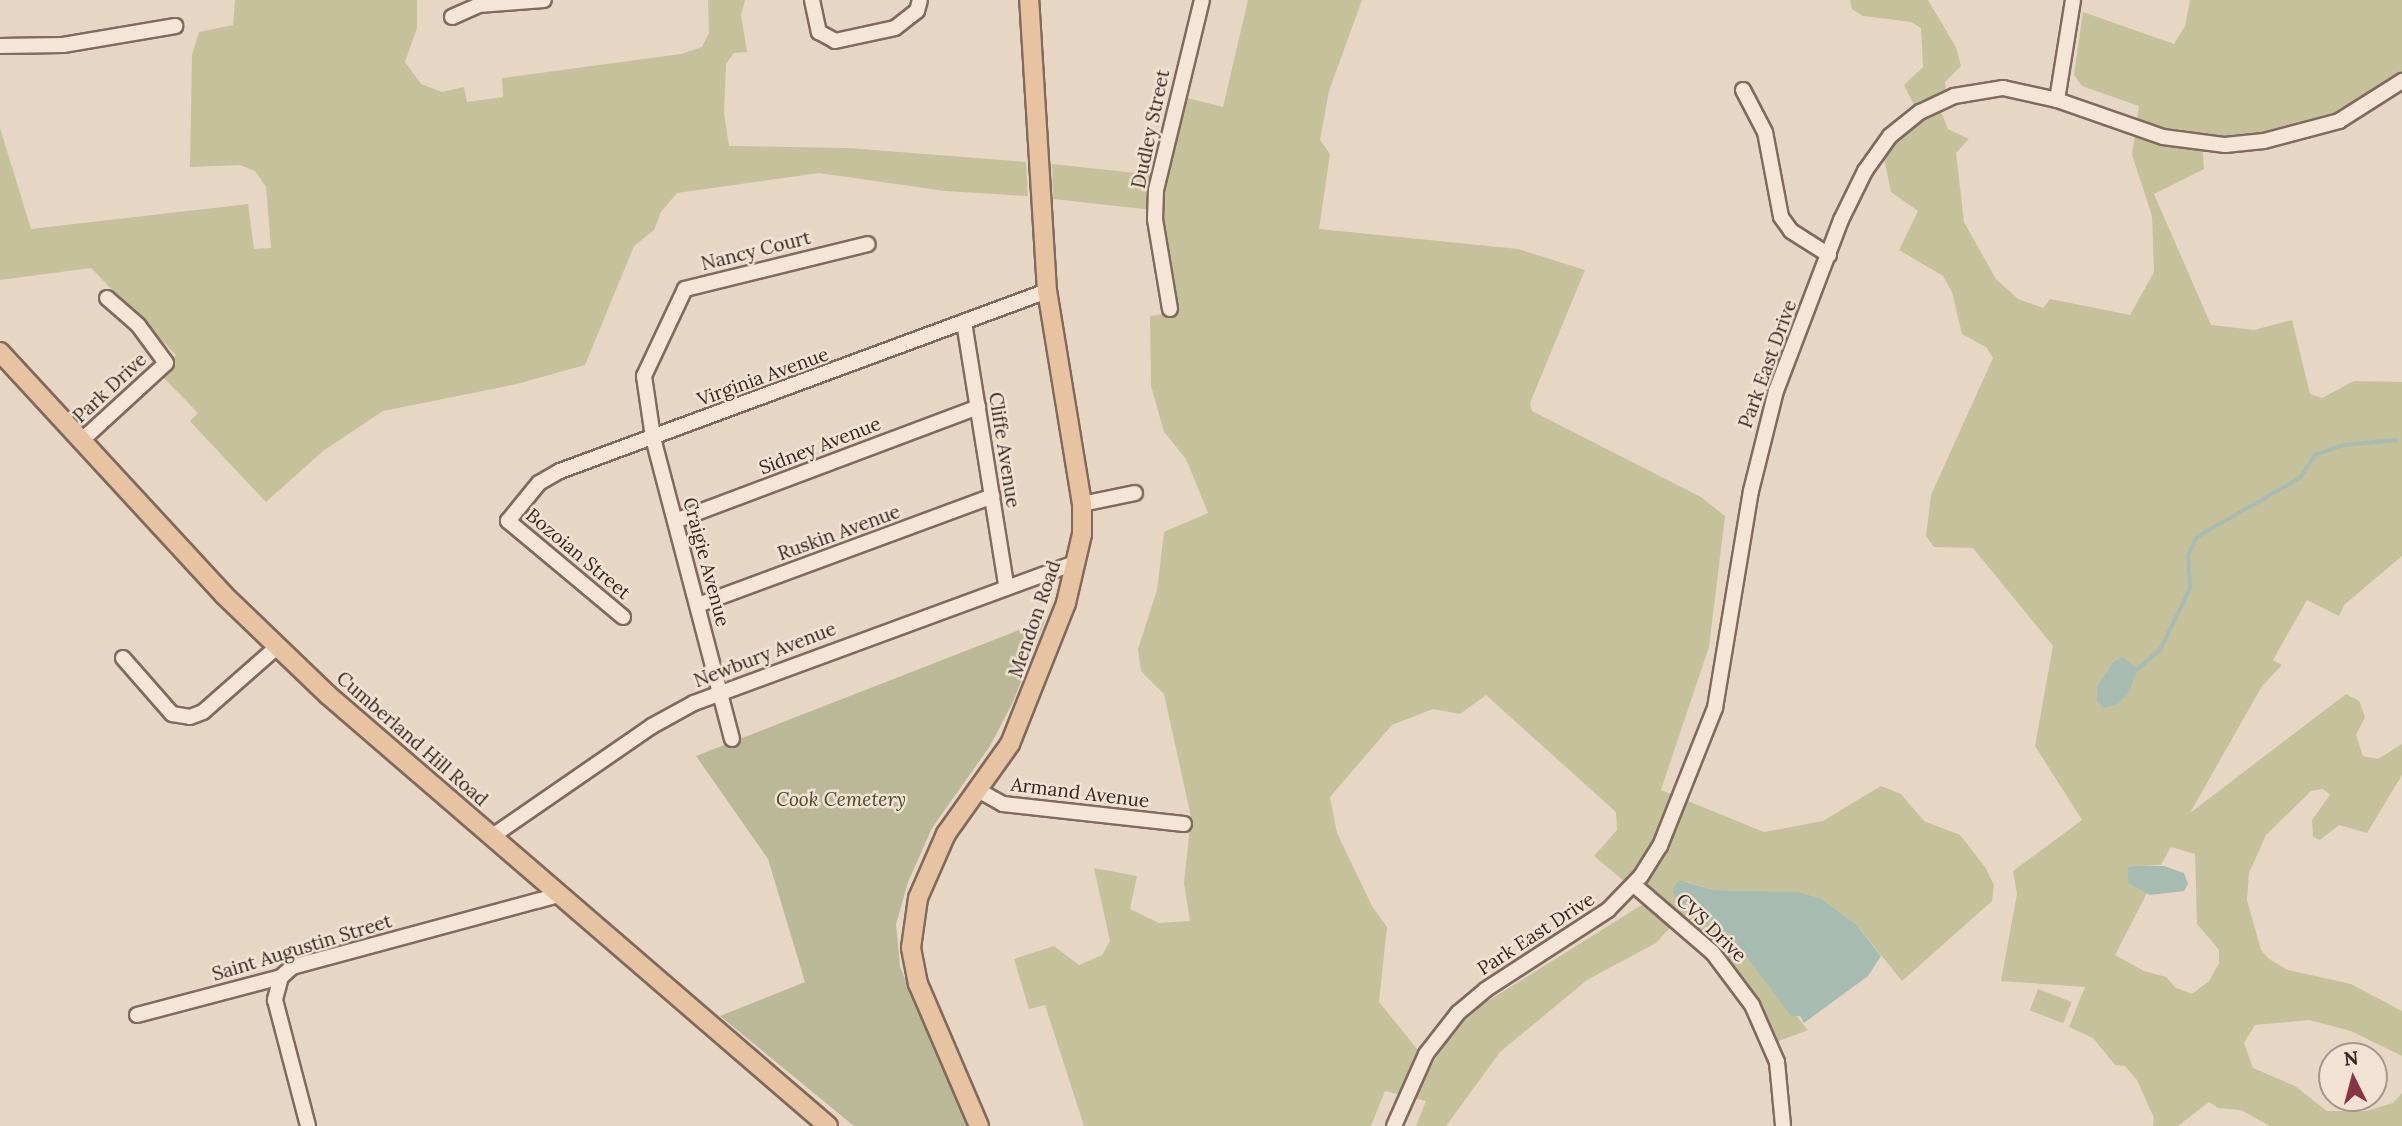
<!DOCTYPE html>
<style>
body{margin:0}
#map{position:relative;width:2402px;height:1126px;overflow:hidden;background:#e8d6c5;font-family:Lora,serif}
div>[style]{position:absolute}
.green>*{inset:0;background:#c5c19a;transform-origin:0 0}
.cemetery>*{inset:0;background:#bbb898}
.water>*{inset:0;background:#a6bcb1}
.stream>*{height:3.5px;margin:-1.75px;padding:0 1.75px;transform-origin:1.75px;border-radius:1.75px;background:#a6bcb1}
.roads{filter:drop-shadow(2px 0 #81695d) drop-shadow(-2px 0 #81695d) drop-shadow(0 2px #81695d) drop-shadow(0 -2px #81695d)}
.minor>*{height:14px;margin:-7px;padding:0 7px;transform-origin:7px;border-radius:7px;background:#f4e5d7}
.major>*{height:18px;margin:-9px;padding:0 9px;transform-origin:9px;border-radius:9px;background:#e7c3a1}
span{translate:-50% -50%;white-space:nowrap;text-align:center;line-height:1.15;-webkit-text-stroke:5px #f1e2d3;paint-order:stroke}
.street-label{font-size:19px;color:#33251f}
.park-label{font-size:19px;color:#4b4d28;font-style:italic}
.north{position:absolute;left:2318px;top:1042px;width:70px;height:70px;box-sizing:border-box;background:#f1e2d3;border:2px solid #a5968b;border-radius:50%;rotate:354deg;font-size:19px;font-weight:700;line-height:28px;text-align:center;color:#33251f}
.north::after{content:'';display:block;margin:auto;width:24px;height:32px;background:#893446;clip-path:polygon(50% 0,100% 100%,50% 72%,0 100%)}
</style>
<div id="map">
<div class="green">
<i style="clip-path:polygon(235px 0,417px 0,417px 28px,405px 62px,421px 84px,442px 92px,464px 87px,467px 102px,503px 97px,502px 78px,681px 54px,702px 47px,709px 33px,708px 0,745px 0,741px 15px,747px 52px,734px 53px,726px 64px,724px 112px,729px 146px,848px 148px,1026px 162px,1028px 196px,945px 191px,819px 173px,677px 193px,661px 212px,654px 230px,634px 246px,585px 365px,517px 384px,383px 411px,323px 451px,266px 502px,200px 432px,190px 421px,198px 413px,158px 372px,176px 355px,91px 268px,0 280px,0 128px,31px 229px,248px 204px,254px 249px,271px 248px,266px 187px,255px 171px,240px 165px,190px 167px,192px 55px,199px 32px,233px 25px)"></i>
<i style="clip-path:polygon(evenodd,1248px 0,1362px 0,1329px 91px,1320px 140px,1330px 154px,1319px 229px,1518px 249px,1585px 270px,1530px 403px,1532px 411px,1701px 497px,1725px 516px,1709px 647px,1661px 790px,1764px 832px,1823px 821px,1881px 786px,1901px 794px,1924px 821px,1960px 835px,1985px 867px,1994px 885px,1992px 901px,1902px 981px,1856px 924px,1820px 898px,1799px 892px,1713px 890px,1685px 881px,1676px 899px,1730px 934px,1808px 1030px,1763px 1047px,1749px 1012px,1706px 955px,1674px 923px,1656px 943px,1587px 980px,1500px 1052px,1446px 1126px,1416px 1126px,1426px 1101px,1385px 1091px,1371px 1126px,1084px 1126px,1045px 1005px,1029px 1009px,1014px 959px,1054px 946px,1079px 965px,1102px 955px,1110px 941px,1094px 868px,1137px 876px,1130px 909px,1159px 923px,1190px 921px,1184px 883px,1191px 817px,1164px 694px,1141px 671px,1138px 649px,1157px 590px,1164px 532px,1208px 513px,1186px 459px,1164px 432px,1151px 386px,1150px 316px,1178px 312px,1162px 211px,1053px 199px,1052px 164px,1165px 176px,1180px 96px,1223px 107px,1248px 0,1486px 695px,1616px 812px,1617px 830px,1594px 856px,1648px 901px,1483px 1004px,1453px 1032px,1431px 1066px,1379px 1002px,1387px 927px,1372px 906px,1337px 833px,1330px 797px,1392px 725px,1433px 709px,1460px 714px,1486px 695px)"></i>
<i style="clip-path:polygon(evenodd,1850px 0,1928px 0,1956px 47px,1961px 66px,1945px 82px,1947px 96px,1939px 107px,1948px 129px,1969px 139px,1956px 153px,1964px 222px,1996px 279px,2018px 299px,2043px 308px,2050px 299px,2130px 315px,2154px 272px,2152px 216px,2132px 155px,2139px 106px,2082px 86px,2074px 75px,2083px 12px,2174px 44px,2185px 26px,2190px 0,2402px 0,2402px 78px,2311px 129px,2202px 142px,2204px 169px,2154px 194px,2211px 325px,2254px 330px,2292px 320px,2310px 394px,2322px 398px,2354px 381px,2402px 382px,2402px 556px,2344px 605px,2339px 616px,2307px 600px,2273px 660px,2282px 665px,2262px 686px,2190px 813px,2346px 694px,2359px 701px,2365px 717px,2356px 735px,2363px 756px,2378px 759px,2402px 744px,2402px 775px,2367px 833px,2339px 825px,2320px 840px,2313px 837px,2312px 820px,2330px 795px,2323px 789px,2311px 791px,2266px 835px,2249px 873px,2247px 900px,2261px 950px,2269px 959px,2288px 970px,2351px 984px,2402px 1011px,2402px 1056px,2351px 1031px,2309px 1020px,2255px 1025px,2244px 1043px,2253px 1068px,2295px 1086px,2327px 1111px,2367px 1111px,2393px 1103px,2402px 1093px,2402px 1126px,2270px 1126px,2241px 1110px,2218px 1108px,2209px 1102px,2178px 1126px,2153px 1126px,2154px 1118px,2137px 1080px,2125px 1066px,2115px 1065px,2093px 1038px,2069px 1027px,2085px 987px,2001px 981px,2017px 894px,2013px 871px,2082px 820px,2035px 746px,2053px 646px,1973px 548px,1934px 547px,1926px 536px,1931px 495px,1993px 358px,1986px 347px,1962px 334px,1952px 292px,1943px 276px,1899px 250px,1918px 211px,1891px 192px,1881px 144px,1917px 111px,1904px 85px,1923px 67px,1921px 28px,1911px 22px,1863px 16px,1852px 9px,1850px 0,2171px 847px,2195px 854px,2197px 924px,2219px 950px,2219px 963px,2209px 981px,2192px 994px,2176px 988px,2166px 977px,2144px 971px,2115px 955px,2147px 893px,2128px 883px,2128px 867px,2161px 865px,2171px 847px)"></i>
<i style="left:2038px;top:989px;width:36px;height:23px;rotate:21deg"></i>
</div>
<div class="cemetery">
<i style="clip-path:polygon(1045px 620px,1013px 702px,990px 746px,932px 828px,908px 882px,896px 924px,900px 967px,967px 1126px,854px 1126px,720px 1016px,805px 982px,768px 859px,696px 756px)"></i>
</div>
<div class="water">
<i style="clip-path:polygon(2123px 657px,2138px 669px,2128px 694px,2116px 705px,2103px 708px,2097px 701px,2097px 687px,2113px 662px)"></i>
<i style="clip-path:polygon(2134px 866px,2164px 866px,2184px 873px,2188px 884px,2184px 891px,2150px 895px,2128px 883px,2128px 867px)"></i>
<i style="clip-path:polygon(1680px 880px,1713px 890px,1799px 892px,1820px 898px,1856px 924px,1881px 956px,1868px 976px,1804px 1023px,1800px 1016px,1791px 1016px,1730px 934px,1676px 899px,1672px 890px)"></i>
</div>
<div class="stream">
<i style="left:2138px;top:669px;width:29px;rotate:-41deg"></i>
<i style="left:2160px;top:650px;width:68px;rotate:-63.8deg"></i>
<i style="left:2190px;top:589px;width:34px;rotate:-93deg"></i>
<i style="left:2188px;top:555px;width:20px;rotate:-63deg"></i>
<i style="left:2197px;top:537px;width:119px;rotate:-29.8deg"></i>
<i style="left:2300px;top:478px;width:27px;rotate:-57deg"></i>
<i style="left:2315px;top:455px;width:31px;rotate:-19deg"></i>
<i style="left:2344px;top:445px;width:53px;rotate:-5.4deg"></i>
</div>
<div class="roads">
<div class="minor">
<i style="left:812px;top:0;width:33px;rotate:78deg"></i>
<i style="left:819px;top:32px;width:18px;rotate:29deg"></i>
<i style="left:835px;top:41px;width:61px;rotate:-12.2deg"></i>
<i style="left:895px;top:28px;width:28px;rotate:-38deg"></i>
<i style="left:917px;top:11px;width:11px;rotate:-75deg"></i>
<i style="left:452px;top:17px;width:30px;rotate:-24deg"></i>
<i style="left:479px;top:5px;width:65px;rotate:-4.4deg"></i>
<i style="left:0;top:46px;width:63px;rotate:-0.9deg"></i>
<i style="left:63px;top:45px;width:114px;rotate:-9.6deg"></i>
<i style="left:1743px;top:90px;width:47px;rotate:62.4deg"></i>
<i style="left:1765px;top:132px;width:86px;rotate:79.3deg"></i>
<i style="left:1781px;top:217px;width:17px;rotate:54deg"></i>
<i style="left:1791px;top:231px;width:45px;rotate:32.3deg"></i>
<i style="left:2057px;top:100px;width:101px;rotate:-80.9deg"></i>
<i style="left:1170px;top:309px;width:91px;rotate:-99.5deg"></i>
<i style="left:1155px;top:219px;width:29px;rotate:-88deg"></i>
<i style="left:1156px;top:190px;width:195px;rotate:-76.4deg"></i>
<i style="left:964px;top:322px;width:266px;rotate:80.9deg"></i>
<i style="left:81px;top:441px;width:115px;rotate:-42.5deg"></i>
<i style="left:166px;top:363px;width:47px;rotate:-126.4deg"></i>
<i style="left:138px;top:325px;width:41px;rotate:-138.9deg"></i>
<i style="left:1082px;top:504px;width:54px;rotate:-11.7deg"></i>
<i style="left:675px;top:521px;width:324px;rotate:-20.6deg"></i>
<i style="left:698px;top:605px;width:314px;rotate:-20.3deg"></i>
<i style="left:623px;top:617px;width:150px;rotate:-140.1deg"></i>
<i style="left:508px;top:521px;width:49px;rotate:-50.8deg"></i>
<i style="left:539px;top:483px;width:24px;rotate:-30deg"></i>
<i style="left:560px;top:471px;width:519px;rotate:-20.28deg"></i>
<i style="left:123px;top:658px;width:74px;rotate:48.8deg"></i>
<i style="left:172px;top:714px;width:18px;rotate:9deg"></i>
<i style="left:190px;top:717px;width:14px;rotate:-21deg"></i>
<i style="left:203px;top:712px;width:98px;rotate:-41.3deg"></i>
<i style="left:732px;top:739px;width:312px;rotate:-104.7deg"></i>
<i style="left:653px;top:437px;width:62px;rotate:-98.4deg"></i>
<i style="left:644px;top:376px;width:96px;rotate:-64.8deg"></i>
<i style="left:685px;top:289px;width:188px;rotate:-13.8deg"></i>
<i style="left:976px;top:789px;width:31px;rotate:29deg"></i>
<i style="left:1003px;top:804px;width:182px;rotate:6.3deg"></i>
<i style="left:494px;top:835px;width:192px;rotate:-34.6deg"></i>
<i style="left:652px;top:726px;width:48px;rotate:-28.7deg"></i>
<i style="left:694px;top:703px;width:408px;rotate:-20.2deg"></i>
<i style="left:1634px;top:885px;width:104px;rotate:40.7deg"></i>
<i style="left:1713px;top:953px;width:65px;rotate:53.1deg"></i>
<i style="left:1752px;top:1005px;width:62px;rotate:66.3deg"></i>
<i style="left:1777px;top:1062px;width:64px;rotate:84.6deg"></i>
<i style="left:281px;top:977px;width:24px;rotate:105deg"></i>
<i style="left:275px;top:1000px;width:130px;rotate:75.3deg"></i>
<i style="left:137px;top:1015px;width:149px;rotate:-14.8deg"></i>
<i style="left:281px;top:977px;width:15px;rotate:-42deg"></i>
<i style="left:292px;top:967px;width:277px;rotate:-15.1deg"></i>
<i style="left:1394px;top:1126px;width:79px;rotate:-66deg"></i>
<i style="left:1426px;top:1054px;width:52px;rotate:-52deg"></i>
<i style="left:1458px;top:1013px;width:35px;rotate:-40deg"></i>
<i style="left:1485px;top:990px;width:147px;rotate:-33deg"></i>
<i style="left:1608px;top:910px;width:47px;rotate:-45.9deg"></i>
<i style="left:1641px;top:876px;width:36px;rotate:-58deg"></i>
<i style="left:1660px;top:846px;width:149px;rotate:-68.3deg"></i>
<i style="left:1715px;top:708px;width:220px;rotate:-80.6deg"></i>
<i style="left:1751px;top:491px;width:103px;rotate:-76deg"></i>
<i style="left:1776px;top:391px;width:183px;rotate:-69.2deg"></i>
<i style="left:1841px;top:220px;width:55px;rotate:-63.9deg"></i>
<i style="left:1865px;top:171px;width:43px;rotate:-54.5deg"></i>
<i style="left:1890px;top:136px;width:38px;rotate:-39deg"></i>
<i style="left:1920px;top:112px;width:38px;rotate:-25deg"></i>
<i style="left:1954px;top:96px;width:50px;rotate:-9.3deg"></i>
<i style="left:2003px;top:88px;width:55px;rotate:12.5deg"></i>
<i style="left:2057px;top:100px;width:112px;rotate:19.2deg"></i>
<i style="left:2163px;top:137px;width:63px;rotate:7.4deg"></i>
<i style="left:2225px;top:145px;width:39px;rotate:-6deg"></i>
<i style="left:2264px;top:141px;width:78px;rotate:-14.9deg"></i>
<i style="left:2339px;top:121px;width:75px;rotate:-32.4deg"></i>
</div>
<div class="major">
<i style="left:0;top:352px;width:330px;rotate:47.3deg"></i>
<i style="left:224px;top:595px;width:144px;rotate:43.9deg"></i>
<i style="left:328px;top:695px;width:660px;rotate:40.76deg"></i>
<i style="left:979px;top:1126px;width:155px;rotate:-113.2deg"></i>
<i style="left:918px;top:984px;width:37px;rotate:-101deg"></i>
<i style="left:911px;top:948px;width:50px;rotate:-82deg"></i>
<i style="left:918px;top:898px;width:70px;rotate:-66.4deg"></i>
<i style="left:946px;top:834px;width:110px;rotate:-54.6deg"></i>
<i style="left:1010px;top:744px;width:152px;rotate:-68.3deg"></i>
<i style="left:1066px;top:603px;width:71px;rotate:-76.9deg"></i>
<i style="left:1082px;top:534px;width:30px;rotate:-90deg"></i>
<i style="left:1082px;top:504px;width:216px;rotate:-99.3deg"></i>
<i style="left:1047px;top:291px;width:292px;rotate:-93.5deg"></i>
</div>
</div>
<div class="street-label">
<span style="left:1151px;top:129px;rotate:-78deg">Dudley Street</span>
<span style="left:756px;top:251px;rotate:-14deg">Nancy Court</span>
<span style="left:1768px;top:364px;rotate:-70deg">Park East Drive</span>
<span style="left:763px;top:377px;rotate:-20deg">Virginia Avenue</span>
<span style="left:110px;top:388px;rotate:-43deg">Park Drive</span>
<span style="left:820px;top:446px;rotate:-21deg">Sidney Avenue</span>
<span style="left:1004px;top:450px;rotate:81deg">Cliffe Avenue</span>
<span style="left:839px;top:533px;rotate:-20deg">Ruskin Avenue</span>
<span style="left:578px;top:554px;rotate:40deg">Bozoian Street</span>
<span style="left:706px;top:562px;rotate:75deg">Craigie Avenue</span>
<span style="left:1035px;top:619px;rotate:-71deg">Mendon Road</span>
<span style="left:765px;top:655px;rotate:-21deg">Newbury Avenue</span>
<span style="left:412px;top:739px;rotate:41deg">Cumberland Hill Road</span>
<span style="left:1080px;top:793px;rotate:7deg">Armand Avenue</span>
<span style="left:1711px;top:928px;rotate:44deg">CVS Drive</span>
<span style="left:1536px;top:934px;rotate:-33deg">Park East Drive</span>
<span style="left:302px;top:948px;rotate:-17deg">Saint Augustin Street</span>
</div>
<div class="park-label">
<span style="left:841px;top:800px">Cook Cemetery</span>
</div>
<div class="north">N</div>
</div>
